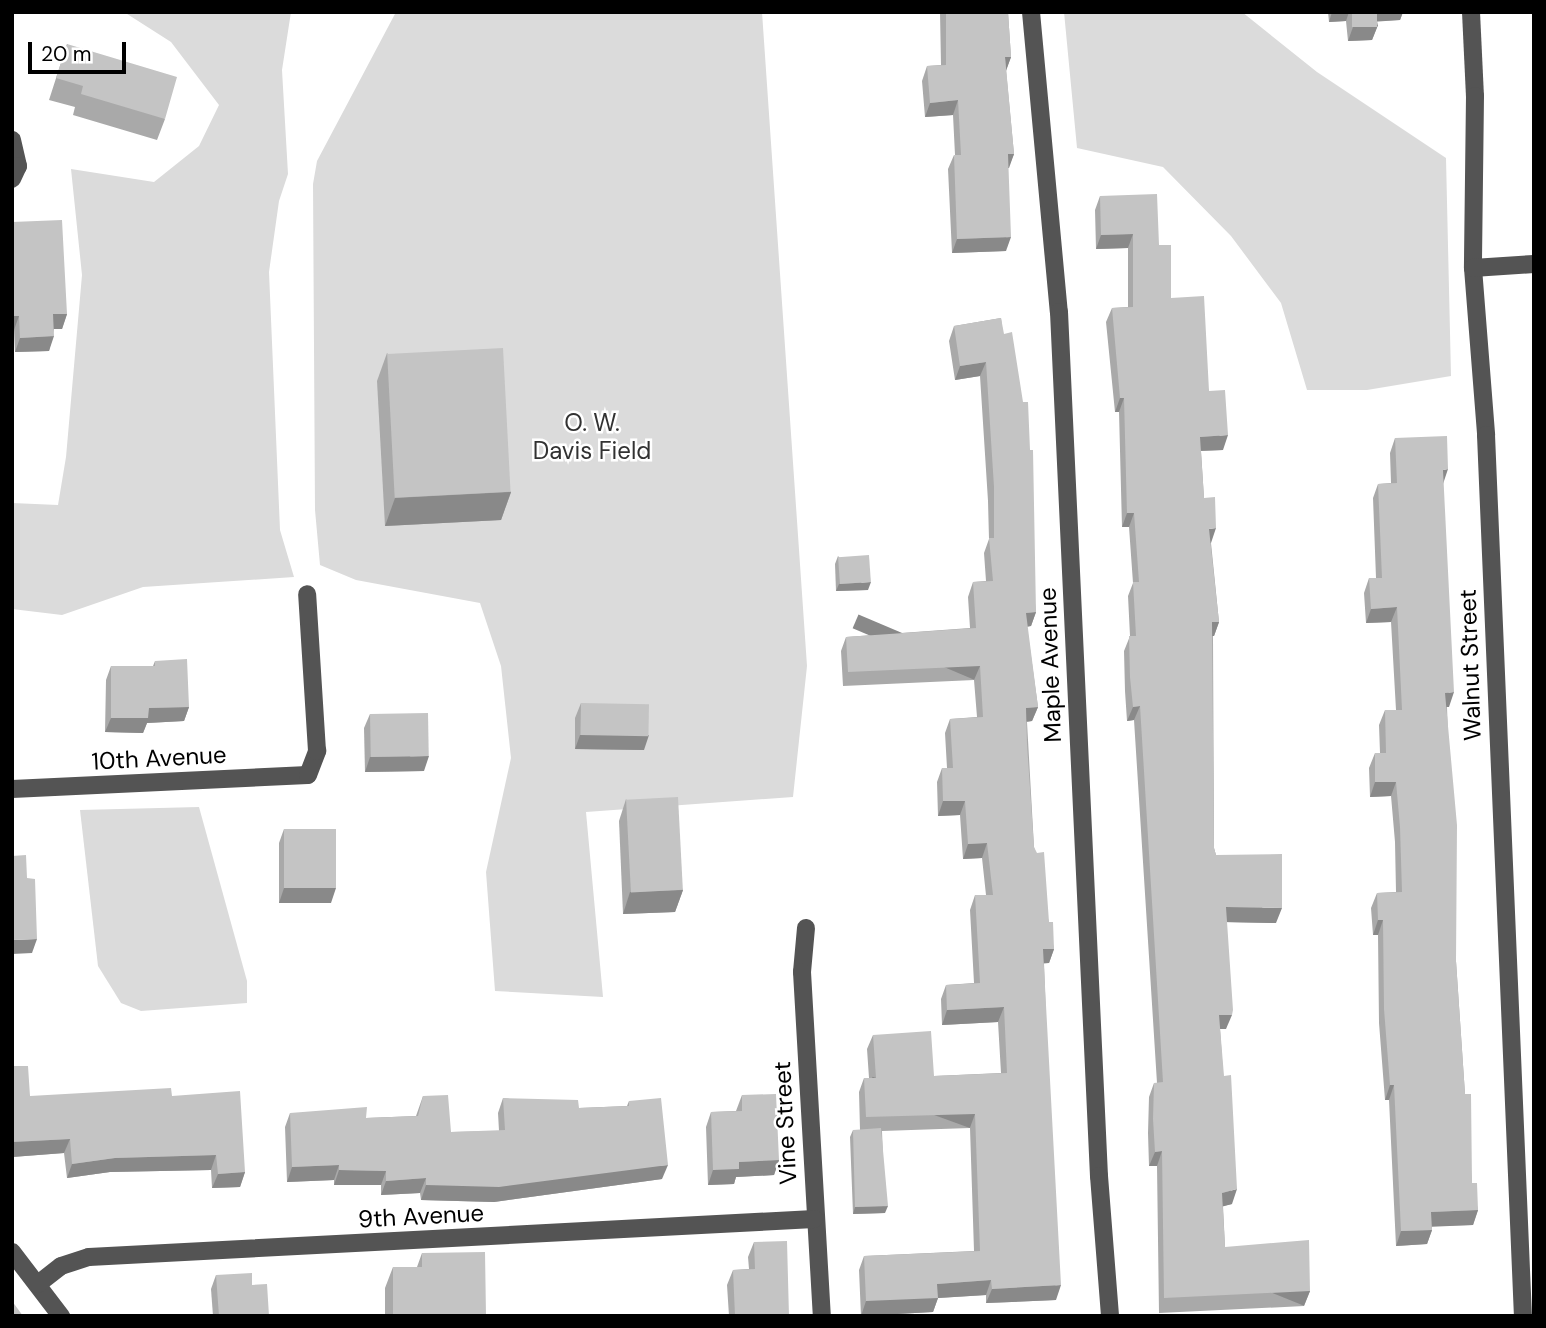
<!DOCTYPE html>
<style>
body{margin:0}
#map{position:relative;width:1546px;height:1328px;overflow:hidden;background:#fff;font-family:"DM Sans",sans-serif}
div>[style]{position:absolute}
.green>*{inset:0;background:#dbdbdb}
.minor>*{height:18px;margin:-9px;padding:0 9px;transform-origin:9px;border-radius:9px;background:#545454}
.wall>*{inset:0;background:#a9a9a9}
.shaded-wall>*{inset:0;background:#898989;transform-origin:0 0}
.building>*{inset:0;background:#c4c4c4;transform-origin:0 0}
span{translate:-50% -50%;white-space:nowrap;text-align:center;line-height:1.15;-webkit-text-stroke:5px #fff;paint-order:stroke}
.park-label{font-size:24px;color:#323232}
.street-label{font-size:24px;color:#000}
.frame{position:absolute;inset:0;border:14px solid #000;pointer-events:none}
.scale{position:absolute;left:28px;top:42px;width:98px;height:32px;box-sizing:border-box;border:4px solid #000;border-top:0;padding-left:9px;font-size:21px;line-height:24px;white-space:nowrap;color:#000;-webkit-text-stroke:5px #fff;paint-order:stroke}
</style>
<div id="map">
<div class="green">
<i style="clip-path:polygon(124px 12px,291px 12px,282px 70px,288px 174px,279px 201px,269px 272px,280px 530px,294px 577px,143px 587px,62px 615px,12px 609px,12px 503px,58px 505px,66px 457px,82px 275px,71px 169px,154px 182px,199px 146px,219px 105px,171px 42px)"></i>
<i style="clip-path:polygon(396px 12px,762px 12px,807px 666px,793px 797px,586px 812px,603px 997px,495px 991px,486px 872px,511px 758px,501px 666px,480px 603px,356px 580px,320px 565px,315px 510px,313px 184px,317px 161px)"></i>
<i style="clip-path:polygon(1064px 12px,1242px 12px,1317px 72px,1446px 158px,1451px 376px,1367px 390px,1307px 390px,1281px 303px,1231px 236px,1163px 167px,1077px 148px)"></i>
<i style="clip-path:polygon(199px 807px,247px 981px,247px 1003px,141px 1011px,121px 1003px,98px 966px,80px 810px)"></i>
</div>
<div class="minor">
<i style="left:1031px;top:12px;width:301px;rotate:84.7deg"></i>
<i style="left:1059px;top:312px;width:865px;rotate:87.35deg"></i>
<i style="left:1099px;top:1176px;width:140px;rotate:85.5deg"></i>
<i style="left:1471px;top:12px;width:84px;rotate:87.3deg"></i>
<i style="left:1475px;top:96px;width:172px;rotate:90.7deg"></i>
<i style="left:1473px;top:268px;width:168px;rotate:85.5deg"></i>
<i style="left:1486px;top:435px;width:882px;rotate:87.6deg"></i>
<i style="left:12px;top:140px;width:27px;rotate:77deg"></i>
<i style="left:18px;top:166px;width:14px;rotate:115deg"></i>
<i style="left:1473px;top:268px;width:61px;rotate:-3.8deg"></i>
<i style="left:12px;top:789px;width:296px;rotate:-2.7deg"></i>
<i style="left:308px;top:775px;width:26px;rotate:-69deg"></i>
<i style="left:317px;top:751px;width:157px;rotate:-93.6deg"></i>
<i style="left:806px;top:928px;width:44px;rotate:95.2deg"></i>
<i style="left:802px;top:972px;width:345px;rotate:86.7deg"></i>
<i style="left:12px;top:1252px;width:81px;rotate:52.6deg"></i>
<i style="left:38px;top:1284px;width:29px;rotate:-38deg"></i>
<i style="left:61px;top:1266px;width:29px;rotate:-18deg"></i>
<i style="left:89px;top:1257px;width:726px;rotate:-3deg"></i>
</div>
<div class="wall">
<i style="clip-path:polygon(940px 12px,1008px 12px,1011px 57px,1006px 70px,1014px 154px,1008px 168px,1006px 251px,952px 253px,948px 169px,954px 155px,955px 155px,953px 115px,925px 117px,922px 81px,927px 66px,941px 65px)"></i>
<i style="clip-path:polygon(1328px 12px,1403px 12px,1400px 20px,1377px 21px,1378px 25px,1372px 40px,1348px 41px,1346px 21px,1329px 22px)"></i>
<i style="clip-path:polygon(1532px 12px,1534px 12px,1534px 39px)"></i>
<i style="clip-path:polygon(67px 44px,165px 119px,157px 140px,73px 115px,75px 107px,49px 100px)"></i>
<i style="clip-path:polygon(1100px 196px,1159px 245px,1171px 298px,1209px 391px,1223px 450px,1201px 451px,1204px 498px,1211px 543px,1219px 622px,1214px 636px,1213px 636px,1214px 848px,1216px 855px,1276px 923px,1227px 922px,1226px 1029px,1220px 1029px,1232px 1204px,1223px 1206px,1225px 1247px,1310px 1291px,1304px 1306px,1159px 1313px,1157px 1166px,1149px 1166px,1148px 1133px,1149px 1097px,1154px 1083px,1157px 1083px,1134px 720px,1127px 721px,1125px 691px,1124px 651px,1130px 636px,1128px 596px,1133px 583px,1129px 527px,1122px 527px,1119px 412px,1115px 412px,1106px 322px,1112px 308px,1128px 307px,1128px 248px,1096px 249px,1095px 210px)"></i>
<i style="clip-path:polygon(12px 222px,67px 314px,62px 329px,54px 329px,49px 351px,15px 352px,14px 330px,12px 330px)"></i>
<i style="clip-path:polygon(1001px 318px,1036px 612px,1031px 626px,1027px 627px,1038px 707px,1032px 721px,1027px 722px,1034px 847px,1054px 949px,1049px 963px,1044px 963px,1056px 1300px,986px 1303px,986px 1295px,938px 1298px,933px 1312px,861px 1316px,859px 1270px,864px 1256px,974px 1251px,970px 1128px,882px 1131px,885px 1213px,853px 1214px,850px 1137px,853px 1130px,860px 1130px,859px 1092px,864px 1078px,869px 1078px,867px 1049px,873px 1035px,934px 1076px,1001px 1073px,998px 1022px,942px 1025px,941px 999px,946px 985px,974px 983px,970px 910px,975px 895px,986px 895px,982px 858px,963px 859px,960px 815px,938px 816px,937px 782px,942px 768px,947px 768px,945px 733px,950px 719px,977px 717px,974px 680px,843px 686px,841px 651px,846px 637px,970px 628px,968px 597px,973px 582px,986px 581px,984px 553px,989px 539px,988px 501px,980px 376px,955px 380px,949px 341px,954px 326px)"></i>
<i style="clip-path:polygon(387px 353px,511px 492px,501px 520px,385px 526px,377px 381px)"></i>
<i style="clip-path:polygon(1395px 438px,1443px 483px,1449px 707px,1447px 707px,1456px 961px,1465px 1094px,1472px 1183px,1478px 1210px,1473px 1225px,1432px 1226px,1432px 1230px,1427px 1244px,1396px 1246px,1389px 1100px,1385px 1100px,1379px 1023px,1378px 935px,1373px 935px,1371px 908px,1377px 893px,1396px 892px,1395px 842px,1391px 796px,1370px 797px,1369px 768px,1375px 753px,1380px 753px,1379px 725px,1385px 710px,1396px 710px,1391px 622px,1366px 623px,1364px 593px,1369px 578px,1376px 578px,1373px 498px,1378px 484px,1391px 483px,1390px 453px)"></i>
<i style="clip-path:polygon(838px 556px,868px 590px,836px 591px,835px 564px)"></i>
<i style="clip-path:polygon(155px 661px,189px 707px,184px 721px,147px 723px,143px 733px,105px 732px,106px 680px,111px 666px,153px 666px)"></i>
<i style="clip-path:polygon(581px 703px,644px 750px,575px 749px,575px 718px)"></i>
<i style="clip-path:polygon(370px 714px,424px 771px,365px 772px,364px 728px)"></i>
<i style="clip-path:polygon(626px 799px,683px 890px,675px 912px,623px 914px,619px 821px)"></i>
<i style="clip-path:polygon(284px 829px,331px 903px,279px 903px,279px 843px)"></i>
<i style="clip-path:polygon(12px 1066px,30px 1096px,172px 1096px,245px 1172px,240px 1187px,212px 1188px,211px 1170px,110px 1172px,67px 1178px,64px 1153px,12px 1157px)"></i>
<i style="clip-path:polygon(742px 1095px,779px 1160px,774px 1175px,736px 1177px,734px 1184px,708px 1185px,706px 1127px,711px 1112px,736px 1111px)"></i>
<i style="clip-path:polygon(423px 1096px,451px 1132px,499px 1131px,498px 1113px,503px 1098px,579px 1108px,627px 1106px,629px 1101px,662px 1179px,494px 1202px,421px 1200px,420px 1193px,381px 1195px,381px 1185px,334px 1185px,334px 1180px,287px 1182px,285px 1127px,290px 1113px,366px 1118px,416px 1116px)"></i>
<i style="clip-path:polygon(754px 1242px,789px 1316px,729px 1316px,727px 1285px,733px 1270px,749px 1269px,748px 1257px)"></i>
<i style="clip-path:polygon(422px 1253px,486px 1316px,385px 1316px,385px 1288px,393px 1267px,417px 1267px)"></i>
<i style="clip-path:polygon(216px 1275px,252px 1285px,269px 1316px,213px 1316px,211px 1289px)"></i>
</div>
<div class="shaded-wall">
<i style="clip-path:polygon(1332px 12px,1349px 12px,1346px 21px,1329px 22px)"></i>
<i style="clip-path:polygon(1375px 12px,1403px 12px,1400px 20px,1371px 22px)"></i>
<i style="clip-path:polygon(1378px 25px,1372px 40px,1348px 41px,1353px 27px)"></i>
<i style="clip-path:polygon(1005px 57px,1011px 57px,1006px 71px)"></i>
<i style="clip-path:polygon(958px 100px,953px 115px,925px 117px,930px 103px)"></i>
<i style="clip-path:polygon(1008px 154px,1014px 154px,1009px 168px,1002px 168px)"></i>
<i style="clip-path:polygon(1133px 234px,1128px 248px,1096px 249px,1101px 235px)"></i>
<i style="clip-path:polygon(1011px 237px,1006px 251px,952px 253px,957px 239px)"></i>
<i style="clip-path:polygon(53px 314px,67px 314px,62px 329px,48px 329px)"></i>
<i style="clip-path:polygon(12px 316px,19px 316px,14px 330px,12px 330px)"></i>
<i style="clip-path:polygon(54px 336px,49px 351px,15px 352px,20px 338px)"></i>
<i style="clip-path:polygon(986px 362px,980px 376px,955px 380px,960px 366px)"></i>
<i style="clip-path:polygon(1120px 398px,1124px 398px,1119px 412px,1115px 412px)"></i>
<i style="clip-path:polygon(1228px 435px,1223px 450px,1195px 451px,1200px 437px)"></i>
<i style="clip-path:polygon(1448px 469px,1443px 484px,1443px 470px)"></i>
<i style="clip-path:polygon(511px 492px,501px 520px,385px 526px,395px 498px)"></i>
<i style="clip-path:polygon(1127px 513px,1134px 513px,1129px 527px,1122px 527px)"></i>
<i style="clip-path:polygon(1216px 528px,1211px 543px,1204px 543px,1209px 529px)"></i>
<i style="clip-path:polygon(871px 582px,868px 590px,836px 591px,839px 584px)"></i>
<i style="clip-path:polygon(1397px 607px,1391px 622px,1366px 623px,1371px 609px)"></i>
<i style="clip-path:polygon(1036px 612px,1031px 626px,1020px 627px,1026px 613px)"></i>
<i style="clip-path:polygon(1212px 622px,1219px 622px,1214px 636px,1207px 636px)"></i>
<i style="left:980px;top:666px;width:15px;height:132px;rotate:113deg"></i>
<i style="clip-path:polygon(1454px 692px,1449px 707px,1440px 707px,1445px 693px)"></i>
<i style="clip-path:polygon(1140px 706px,1134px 720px,1127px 721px,1133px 707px)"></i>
<i style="clip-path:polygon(189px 707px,184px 721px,147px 723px,143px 733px,105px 732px,111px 718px,149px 708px)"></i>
<i style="clip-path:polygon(1038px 707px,1032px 721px,1021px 722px,1026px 708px)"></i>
<i style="clip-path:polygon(580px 735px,649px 735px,644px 750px,575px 749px)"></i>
<i style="clip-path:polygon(429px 756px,424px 771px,365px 772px,370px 757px)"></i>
<i style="clip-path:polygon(1375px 782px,1396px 782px,1391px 796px,1370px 797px)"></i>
<i style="clip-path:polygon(943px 801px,965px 801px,960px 815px,938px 816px)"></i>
<i style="clip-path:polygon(987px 843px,982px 858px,963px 859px,968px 844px)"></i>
<i style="clip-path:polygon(284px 888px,336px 888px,331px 903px,279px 903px)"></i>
<i style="clip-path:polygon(683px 890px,675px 912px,623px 914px,630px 892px)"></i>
<i style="clip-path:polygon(1226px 907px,1282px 908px,1276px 923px,1221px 922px)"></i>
<i style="clip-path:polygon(1378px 920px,1383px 920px,1378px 935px,1373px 935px)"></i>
<i style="clip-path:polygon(37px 939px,32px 953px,12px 954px,12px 940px)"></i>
<i style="clip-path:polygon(1043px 949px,1054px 949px,1049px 963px,1038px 964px)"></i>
<i style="clip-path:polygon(1004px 1007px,998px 1022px,942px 1025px,947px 1010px)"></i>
<i style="clip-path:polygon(1219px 1015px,1232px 1015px,1226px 1029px,1214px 1029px)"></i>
<i style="clip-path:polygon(1390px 1085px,1394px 1085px,1389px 1100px,1385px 1100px)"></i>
<i style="left:975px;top:1114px;width:15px;height:109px;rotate:110deg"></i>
<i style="clip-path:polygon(70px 1139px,64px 1153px,12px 1157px,12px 1142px)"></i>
<i style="clip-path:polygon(1162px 1151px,1157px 1166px,1149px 1166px,1155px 1152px)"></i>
<i style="clip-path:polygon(216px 1155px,211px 1170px,110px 1172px,67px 1178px,72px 1164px,115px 1158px)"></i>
<i style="clip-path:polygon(779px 1160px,774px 1175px,736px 1177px,734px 1184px,708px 1185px,713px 1170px,739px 1162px)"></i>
<i style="clip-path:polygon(339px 1165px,334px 1180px,287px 1182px,292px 1167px)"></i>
<i style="clip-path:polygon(668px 1165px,662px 1179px,494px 1202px,421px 1200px,426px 1185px)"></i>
<i style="clip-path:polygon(339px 1170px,386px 1171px,381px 1185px,334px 1185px)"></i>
<i style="clip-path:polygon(245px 1172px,240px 1187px,212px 1188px,218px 1174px)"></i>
<i style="clip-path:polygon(426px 1178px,420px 1193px,381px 1195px,386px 1181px)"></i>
<i style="clip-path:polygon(1237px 1189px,1232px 1204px,1217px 1208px,1222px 1193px)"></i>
<i style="clip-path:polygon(888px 1206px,885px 1213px,853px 1214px,855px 1207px)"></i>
<i style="clip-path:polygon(1478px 1210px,1473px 1225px,1426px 1227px,1431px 1212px)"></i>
<i style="clip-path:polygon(1432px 1230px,1427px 1244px,1396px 1246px,1401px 1231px)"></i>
<i style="clip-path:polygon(991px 1280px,986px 1295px,938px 1298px,933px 1312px,861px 1316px,866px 1301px,937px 1284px)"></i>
<i style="clip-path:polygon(1061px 1285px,1056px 1300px,986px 1303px,992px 1289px)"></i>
<i style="left:1310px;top:1291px;width:16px;height:146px;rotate:112deg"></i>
</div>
<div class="building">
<i style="clip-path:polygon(946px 12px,1008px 12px,1011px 57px,1005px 57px,1014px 154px,1008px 154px,1011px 237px,957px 239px,954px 155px,961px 155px,958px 100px,930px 103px,927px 66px,946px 65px)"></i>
<i style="left:1352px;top:12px;width:25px;height:15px"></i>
<i style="clip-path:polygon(67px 44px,177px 77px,165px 119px,81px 94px,83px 86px,56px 78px)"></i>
<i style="clip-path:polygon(1157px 194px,1159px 245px,1171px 245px,1171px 298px,1204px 296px,1209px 391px,1225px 390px,1228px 435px,1200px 437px,1204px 498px,1215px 497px,1216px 528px,1209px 529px,1219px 622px,1212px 622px,1214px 848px,1216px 855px,1282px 854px,1282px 908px,1226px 907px,1233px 1010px,1232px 1015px,1219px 1015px,1224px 1076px,1231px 1075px,1237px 1189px,1222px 1193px,1225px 1247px,1309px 1240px,1310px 1291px,1164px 1298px,1162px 1151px,1155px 1152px,1153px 1119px,1154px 1083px,1163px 1082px,1140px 706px,1133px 707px,1130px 677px,1129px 636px,1136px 636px,1133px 582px,1139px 582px,1134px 513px,1127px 513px,1124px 398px,1120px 398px,1112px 308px,1133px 307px,1133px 234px,1101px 235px,1100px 196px)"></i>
<i style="clip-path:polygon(62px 220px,67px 314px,53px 314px,54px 336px,20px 338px,19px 316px,12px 316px,12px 222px)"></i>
<i style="clip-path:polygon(1001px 318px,1004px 334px,1012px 332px,1023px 402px,1028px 402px,1030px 450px,1033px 450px,1036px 612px,1026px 613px,1038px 707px,1026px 708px,1027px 744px,1034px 847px,1037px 853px,1044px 852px,1049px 922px,1053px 922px,1054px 949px,1043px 949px,1061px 1285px,992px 1289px,991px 1280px,937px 1284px,938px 1298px,866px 1301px,864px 1256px,980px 1251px,975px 1114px,866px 1117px,864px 1078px,876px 1078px,873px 1035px,931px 1031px,934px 1076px,1007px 1073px,1004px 1007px,947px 1010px,946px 985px,980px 983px,975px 895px,993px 895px,987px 843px,968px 844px,965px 801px,943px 801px,942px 768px,953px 768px,950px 719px,983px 717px,980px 666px,848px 672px,846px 637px,976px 628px,973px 582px,993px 581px,989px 538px,994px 538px,994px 487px,986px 362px,960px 366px,954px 326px)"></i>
<i style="left:503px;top:348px;width:144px;height:116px;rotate:87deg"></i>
<i style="clip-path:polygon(1447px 436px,1448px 469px,1443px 470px,1454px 692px,1445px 693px,1457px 825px,1456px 961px,1465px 1094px,1471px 1094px,1472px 1183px,1477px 1183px,1478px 1210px,1431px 1212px,1432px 1230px,1401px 1231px,1394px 1085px,1390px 1085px,1384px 1009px,1383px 920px,1378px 920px,1377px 893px,1402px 892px,1400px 827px,1396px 782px,1375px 782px,1375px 753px,1386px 753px,1385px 710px,1402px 710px,1397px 607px,1371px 609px,1369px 578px,1382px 578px,1378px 484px,1397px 483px,1395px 438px)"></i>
<i style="left:869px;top:555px;width:27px;height:31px;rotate:86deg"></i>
<i style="clip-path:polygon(187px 659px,189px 707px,149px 708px,148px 718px,111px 718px,111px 666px,155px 666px,155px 661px)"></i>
<i style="left:581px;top:703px;width:68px;height:32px;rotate:1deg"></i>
<i style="left:428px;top:713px;width:43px;height:58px;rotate:89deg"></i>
<i style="left:678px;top:797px;width:93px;height:52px;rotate:87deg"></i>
<i style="left:284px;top:829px;width:52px;height:59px"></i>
<i style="clip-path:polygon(26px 855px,27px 878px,35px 879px,37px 939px,12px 940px,12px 856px)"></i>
<i style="clip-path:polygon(12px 1066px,28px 1066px,30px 1096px,171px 1088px,172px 1096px,240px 1091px,245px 1172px,218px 1174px,216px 1155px,115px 1158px,72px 1164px,70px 1139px,12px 1142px)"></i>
<i style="clip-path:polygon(776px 1094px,779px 1160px,739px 1162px,739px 1169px,713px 1170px,711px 1112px,742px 1111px,742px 1095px)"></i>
<i style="clip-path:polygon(448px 1095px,451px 1132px,505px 1130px,503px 1098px,578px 1100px,579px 1108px,629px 1106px,629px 1101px,661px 1098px,668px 1165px,499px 1187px,426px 1185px,426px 1178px,386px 1181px,386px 1171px,339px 1170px,339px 1165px,292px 1167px,290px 1113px,367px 1107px,366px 1118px,418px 1116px,423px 1096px)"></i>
<i style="clip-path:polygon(881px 1128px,888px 1206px,855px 1207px,853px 1130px)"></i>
<i style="clip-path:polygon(787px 1241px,789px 1316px,735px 1316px,733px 1270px,755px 1269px,754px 1242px)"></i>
<i style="clip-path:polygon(485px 1252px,486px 1316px,393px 1316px,393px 1267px,422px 1267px,422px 1253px)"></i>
<i style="clip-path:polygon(252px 1273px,252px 1285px,267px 1284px,269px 1316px,219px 1316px,216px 1275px)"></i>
<i style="clip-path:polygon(12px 1301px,23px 1316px,12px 1316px)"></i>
</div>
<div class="park-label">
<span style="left:592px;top:437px">O. W.<br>Davis Field</span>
</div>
<div class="street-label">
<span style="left:1050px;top:665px;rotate:-92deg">Maple Avenue</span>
<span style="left:1470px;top:665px;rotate:-92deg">Walnut Street</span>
<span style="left:159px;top:758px;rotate:-3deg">10th Avenue</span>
<span style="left:785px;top:1123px;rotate:-93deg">Vine Street</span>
<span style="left:421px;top:1216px;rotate:-3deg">9th Avenue</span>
</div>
<div class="frame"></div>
<div class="scale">20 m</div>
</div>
